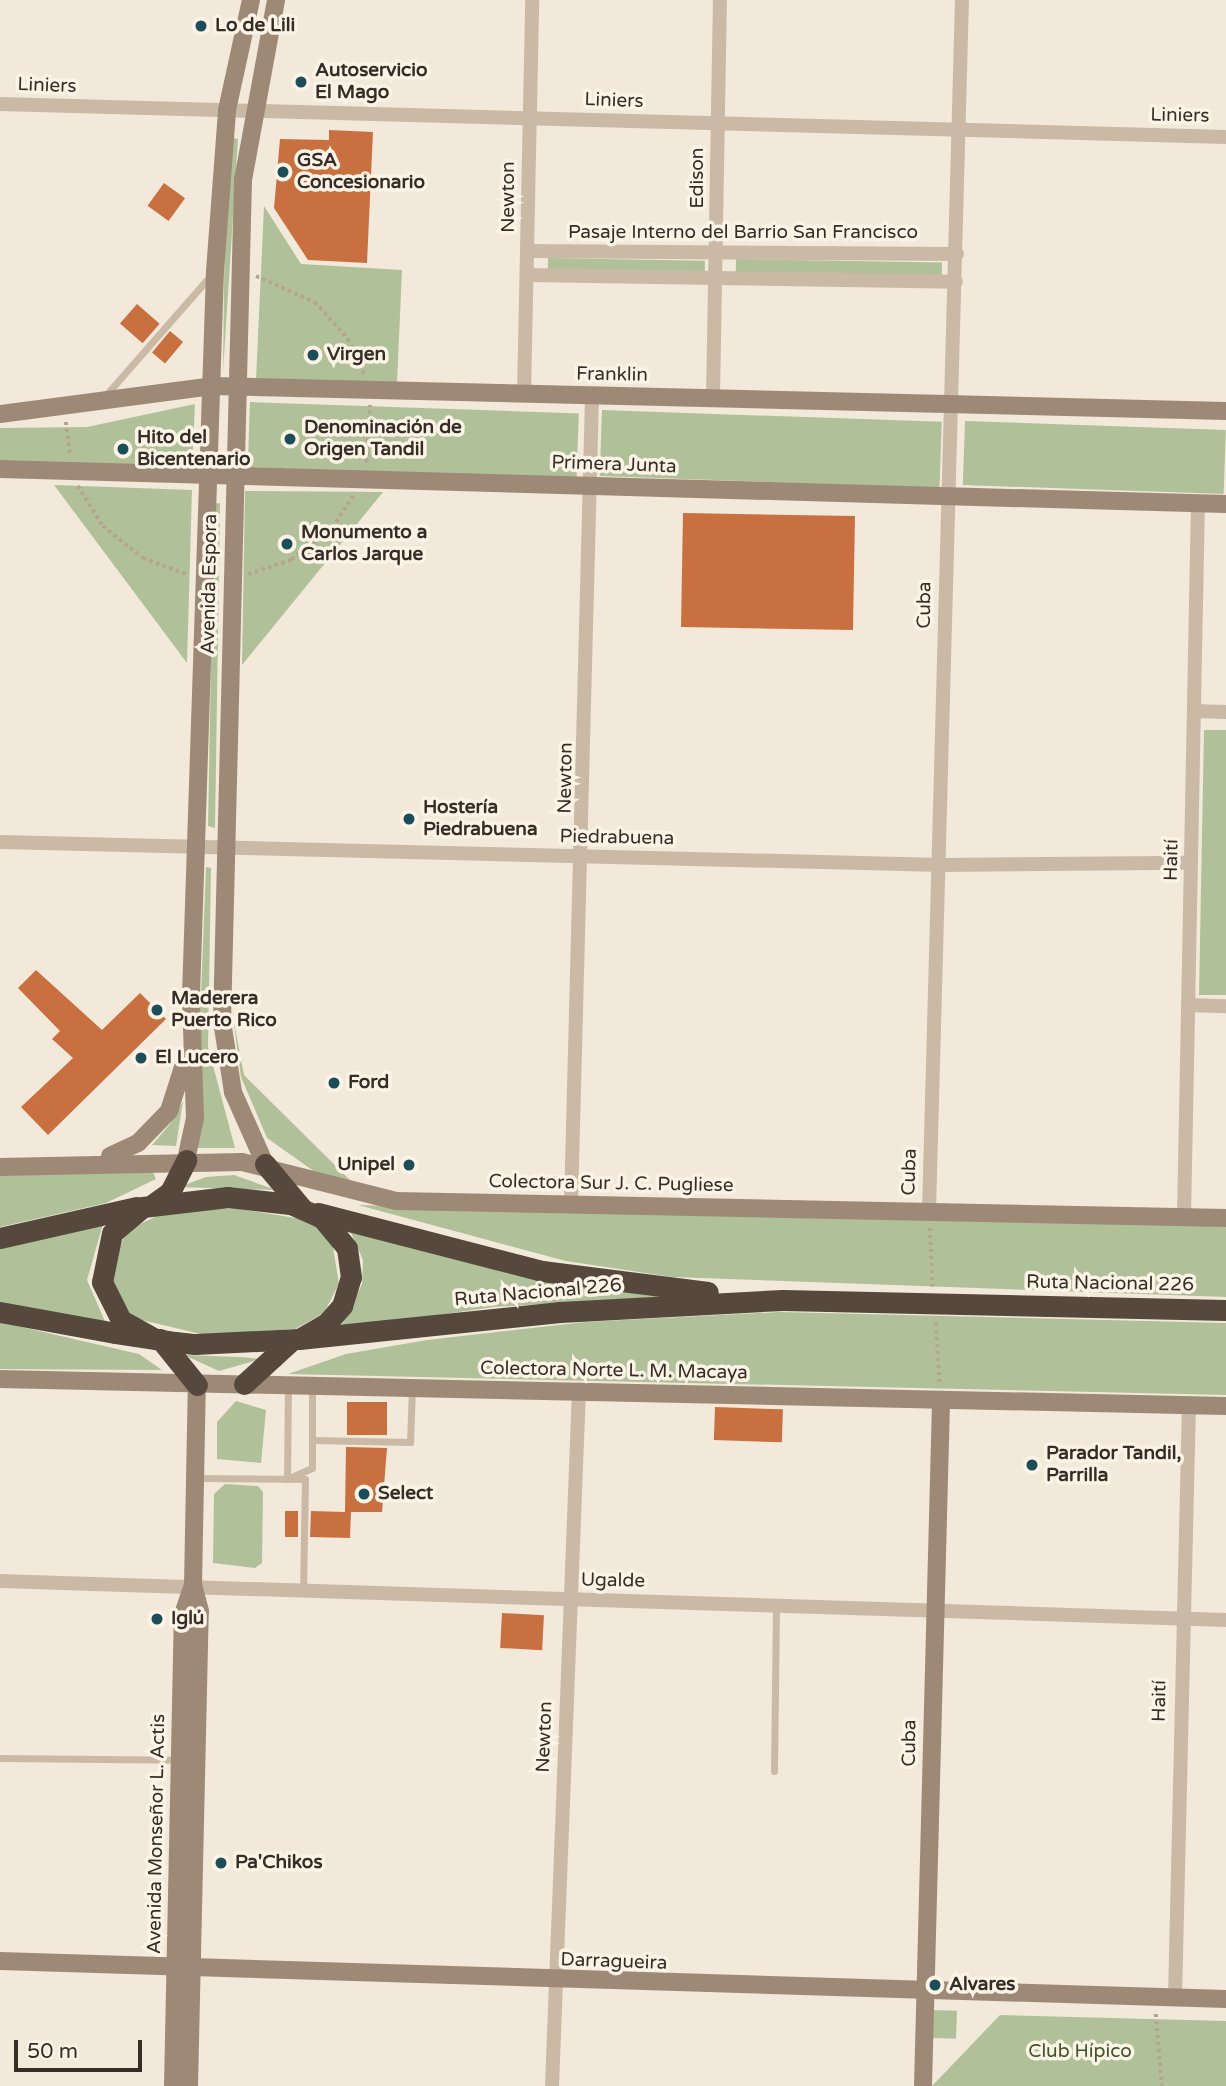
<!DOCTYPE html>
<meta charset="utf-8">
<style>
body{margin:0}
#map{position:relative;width:1226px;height:2086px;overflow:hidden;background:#f2e9da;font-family:"Varela Round",sans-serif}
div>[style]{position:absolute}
.green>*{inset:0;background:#b0c199;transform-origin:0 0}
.building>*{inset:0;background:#c97041;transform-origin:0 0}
.path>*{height:3.5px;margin-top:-1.75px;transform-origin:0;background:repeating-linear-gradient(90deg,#b6a490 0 3.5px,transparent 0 7px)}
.lane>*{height:7px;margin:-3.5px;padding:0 3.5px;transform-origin:3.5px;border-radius:3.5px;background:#cabaa5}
.street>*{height:14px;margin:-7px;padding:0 7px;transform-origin:7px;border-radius:7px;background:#cabaa5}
.secondary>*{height:18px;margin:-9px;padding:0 9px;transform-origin:9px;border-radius:9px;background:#9e8977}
.highway>*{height:21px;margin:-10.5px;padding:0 10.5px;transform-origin:10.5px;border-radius:10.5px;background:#57483e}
.dots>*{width:19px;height:19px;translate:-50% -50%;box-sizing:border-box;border:4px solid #faf3e6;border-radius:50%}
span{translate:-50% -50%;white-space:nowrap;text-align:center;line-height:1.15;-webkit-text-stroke:7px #faf3e6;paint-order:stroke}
.poi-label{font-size:19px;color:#362d27;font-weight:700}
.left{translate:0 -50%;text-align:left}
.right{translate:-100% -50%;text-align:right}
.street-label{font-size:19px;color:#362d27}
.park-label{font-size:19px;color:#41552a}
.scale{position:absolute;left:14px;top:2040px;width:128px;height:32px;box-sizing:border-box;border:4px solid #362d27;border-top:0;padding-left:9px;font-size:21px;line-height:24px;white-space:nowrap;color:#362d27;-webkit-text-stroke:5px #faf3e6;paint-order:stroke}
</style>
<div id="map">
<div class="green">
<i style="clip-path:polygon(233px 138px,238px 139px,223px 372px,225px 210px)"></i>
<i style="clip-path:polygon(264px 206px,301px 264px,402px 270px,397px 383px,256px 379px)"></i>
<i style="left:548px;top:258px;width:157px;height:13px;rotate:1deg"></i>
<i style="left:736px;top:259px;width:206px;height:15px;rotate:1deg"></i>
<i style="left:250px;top:402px;width:329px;height:65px;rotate:2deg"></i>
<i style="clip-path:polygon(195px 404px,192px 466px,0 461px,0 428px,87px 427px)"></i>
<i style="left:602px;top:410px;width:340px;height:66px;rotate:2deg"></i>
<i style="left:965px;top:421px;width:261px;height:64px;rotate:2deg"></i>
<i style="clip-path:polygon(54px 485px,192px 490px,187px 663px)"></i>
<i style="clip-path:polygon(245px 491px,383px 492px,242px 665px)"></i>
<i style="clip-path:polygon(220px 503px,215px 828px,208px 826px,214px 504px)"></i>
<i style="clip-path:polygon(1204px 730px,1226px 730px,1226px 995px,1199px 995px)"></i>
<i style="clip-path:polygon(206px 867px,211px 868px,208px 1047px,235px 1148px,195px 1148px)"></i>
<i style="clip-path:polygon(233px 1017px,244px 1075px,351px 1181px,315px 1172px,267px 1138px,241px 1077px)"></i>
<i style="clip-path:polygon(183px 1101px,176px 1146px,152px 1145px,170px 1124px)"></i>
<i style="clip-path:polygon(0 1169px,153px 1172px,156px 1179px,106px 1203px,0 1227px)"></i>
<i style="clip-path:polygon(234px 1175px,276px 1190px,179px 1187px,206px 1177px)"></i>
<i style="clip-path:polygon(358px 1205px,1226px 1226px,1226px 1297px,672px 1277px,566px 1261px)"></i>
<i style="clip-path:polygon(233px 1208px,308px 1220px,332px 1241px,339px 1284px,324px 1313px,295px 1329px,205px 1335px,133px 1318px,113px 1285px,111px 1271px,126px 1231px,165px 1212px)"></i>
<i style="clip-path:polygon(103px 1224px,87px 1280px,107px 1326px,0 1304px,0 1248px)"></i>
<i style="clip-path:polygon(348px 1226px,676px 1296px,494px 1307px,340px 1329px,362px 1284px,363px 1260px)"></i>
<i style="clip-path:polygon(780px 1312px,1226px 1323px,1226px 1395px,288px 1374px,346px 1354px,427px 1340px,585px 1322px)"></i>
<i style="clip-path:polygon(0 1322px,139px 1354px,162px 1370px,0 1369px)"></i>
<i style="clip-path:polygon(184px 1355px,241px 1357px,261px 1359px,219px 1371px)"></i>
<i style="clip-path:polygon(236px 1401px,266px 1410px,261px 1463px,217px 1459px,217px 1422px)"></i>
<i style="clip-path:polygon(225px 1484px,258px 1486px,263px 1492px,262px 1563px,255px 1568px,213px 1563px,214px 1494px)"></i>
<i style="left:932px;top:2010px;width:25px;height:28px;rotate:2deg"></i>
<i style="clip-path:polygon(1000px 2015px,1226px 2021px,1226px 2086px,932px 2086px)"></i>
</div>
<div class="building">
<i style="clip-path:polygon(329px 130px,373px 132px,367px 263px,308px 260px,274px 208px,280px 139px,329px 140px)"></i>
<i style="left:164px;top:183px;width:26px;height:28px;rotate:36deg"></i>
<i style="left:137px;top:304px;width:30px;height:26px;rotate:41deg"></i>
<i style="left:170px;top:331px;width:17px;height:28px;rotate:40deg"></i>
<i style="left:683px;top:513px;width:172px;height:114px;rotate:1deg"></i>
<i style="clip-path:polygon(36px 970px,102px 1030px,140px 993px,166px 1019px,48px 1135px,21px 1107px,73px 1058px,52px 1039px,60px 1031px,18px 988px)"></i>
<i style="left:347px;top:1402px;width:40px;height:33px"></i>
<i style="left:715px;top:1407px;width:68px;height:33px;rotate:2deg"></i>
<i style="clip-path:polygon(346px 1447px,387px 1448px,382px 1512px,351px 1512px,350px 1538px,310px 1537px,311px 1511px,345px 1512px)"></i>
<i style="left:285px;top:1511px;width:13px;height:26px"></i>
<i style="left:502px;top:1613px;width:42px;height:35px;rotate:3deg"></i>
</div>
<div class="path">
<i style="left:256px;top:276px;width:64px;rotate:23.8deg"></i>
<i style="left:315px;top:302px;width:50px;rotate:48.3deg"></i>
<i style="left:348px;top:339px;width:38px;rotate:65deg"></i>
<i style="left:66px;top:422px;width:33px;rotate:83deg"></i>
<i style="left:366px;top:463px;width:58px;rotate:-86.1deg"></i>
<i style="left:78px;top:486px;width:47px;rotate:58deg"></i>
<i style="left:103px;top:526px;width:51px;rotate:38.7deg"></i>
<i style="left:143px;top:558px;width:48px;rotate:20.7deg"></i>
<i style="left:248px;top:574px;width:45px;rotate:-18deg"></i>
<i style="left:291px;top:560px;width:52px;rotate:-38deg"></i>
<i style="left:332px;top:528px;width:38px;rotate:-57deg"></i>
<i style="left:930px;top:1228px;width:59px;rotate:87.1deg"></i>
<i style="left:936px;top:1323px;width:62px;rotate:86.3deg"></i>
<i style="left:1156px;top:2014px;width:72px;rotate:85.2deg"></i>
</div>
<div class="lane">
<i style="left:105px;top:396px;width:159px;rotate:-48.8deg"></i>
<i style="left:288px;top:1385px;width:94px;rotate:90.6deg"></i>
<i style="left:287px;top:1479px;width:27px;rotate:-24deg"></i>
<i style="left:312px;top:1468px;width:82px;rotate:-90deg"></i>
<i style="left:312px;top:1440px;width:98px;rotate:1.2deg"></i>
<i style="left:410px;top:1442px;width:55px;rotate:-87.9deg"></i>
<i style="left:195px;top:1478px;width:110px;rotate:0.5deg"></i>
<i style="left:305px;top:1479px;width:110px;rotate:91deg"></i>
<i style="left:0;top:1758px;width:178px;rotate:0.6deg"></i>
<i style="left:774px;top:1771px;width:167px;rotate:-89.3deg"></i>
</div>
<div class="street">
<i style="left:0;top:104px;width:1226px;rotate:1.54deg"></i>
<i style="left:528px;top:251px;width:429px;rotate:0.4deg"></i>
<i style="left:528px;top:275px;width:428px;rotate:0.9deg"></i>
<i style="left:524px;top:394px;width:394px;rotate:-88.8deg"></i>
<i style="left:713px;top:398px;width:398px;rotate:-89deg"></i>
<i style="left:1194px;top:711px;width:32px;rotate:2deg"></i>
<i style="left:0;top:842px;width:942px;rotate:1.4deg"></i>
<i style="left:942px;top:865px;width:249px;rotate:-0.5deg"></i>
<i style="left:1188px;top:1005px;width:38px;rotate:2deg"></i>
<i style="left:571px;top:1204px;width:809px;rotate:-88.51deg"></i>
<i style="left:929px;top:1211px;width:1211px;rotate:-88.44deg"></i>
<i style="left:1184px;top:1217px;width:714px;rotate:-88.88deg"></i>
<i style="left:0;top:1581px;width:1227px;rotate:1.82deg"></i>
<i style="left:1175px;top:1998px;width:593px;rotate:-88.65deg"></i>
<i style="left:552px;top:2086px;width:697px;rotate:-87.78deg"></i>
</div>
<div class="secondary">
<i style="left:0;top:414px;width:214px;rotate:-7.5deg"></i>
<i style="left:212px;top:386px;width:1014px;rotate:1.41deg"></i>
<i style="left:0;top:469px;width:1226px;rotate:1.64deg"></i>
<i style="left:110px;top:1156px;width:31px;rotate:-25deg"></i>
<i style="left:138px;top:1143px;width:45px;rotate:-45.9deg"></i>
<i style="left:169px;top:1111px;width:52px;rotate:-72.3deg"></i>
<i style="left:186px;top:1160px;width:43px;rotate:-77.9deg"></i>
<i style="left:195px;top:1118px;width:123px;rotate:-91.9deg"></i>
<i style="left:191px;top:995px;width:724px;rotate:-88.1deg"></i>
<i style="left:215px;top:271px;width:161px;rotate:-85.7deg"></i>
<i style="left:227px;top:110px;width:113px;rotate:-77.7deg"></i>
<i style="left:265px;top:1164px;width:79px;rotate:-114deg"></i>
<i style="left:233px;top:1092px;width:72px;rotate:-98.8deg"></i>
<i style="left:222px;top:1021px;width:841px;rotate:-88.57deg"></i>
<i style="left:243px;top:180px;width:183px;rotate:-79.6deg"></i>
<i style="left:0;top:1167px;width:242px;rotate:-1.2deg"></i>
<i style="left:242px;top:1162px;width:159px;rotate:14.2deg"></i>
<i style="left:396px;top:1201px;width:830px;rotate:1.17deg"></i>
<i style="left:0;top:1379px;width:1226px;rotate:1.26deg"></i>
<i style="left:0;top:1961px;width:1227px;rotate:1.78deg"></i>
<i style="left:173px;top:2086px;width:472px;rotate:-88.8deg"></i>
<i style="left:183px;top:1614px;width:31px;rotate:-71deg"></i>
<i style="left:189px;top:2086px;width:475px;rotate:-88.7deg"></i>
<i style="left:200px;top:1611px;width:27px;rotate:-105deg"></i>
<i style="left:193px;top:1585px;width:200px;rotate:-88.9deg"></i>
<i style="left:923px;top:2086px;width:685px;rotate:-88.49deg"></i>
</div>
<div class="highway">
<i style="left:265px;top:1164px;width:56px;rotate:50.1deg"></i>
<i style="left:153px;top:1204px;width:21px;rotate:-35deg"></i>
<i style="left:170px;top:1192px;width:36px;rotate:-63deg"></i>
<i style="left:318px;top:1213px;width:231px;rotate:14.5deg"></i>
<i style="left:542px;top:1271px;width:167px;rotate:7.2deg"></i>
<i style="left:0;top:1238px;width:140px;rotate:-12.8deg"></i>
<i style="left:0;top:1312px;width:118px;rotate:10.3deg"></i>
<i style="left:116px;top:1333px;width:60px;rotate:8.7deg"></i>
<i style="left:175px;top:1342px;width:20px;rotate:6deg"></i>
<i style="left:195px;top:1344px;width:104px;rotate:-2.8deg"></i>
<i style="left:299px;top:1339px;width:32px;rotate:-30deg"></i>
<i style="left:327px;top:1323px;width:23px;rotate:-49deg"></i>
<i style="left:342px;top:1306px;width:30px;rotate:-73deg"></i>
<i style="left:351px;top:1277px;width:29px;rotate:-98deg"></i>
<i style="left:347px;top:1248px;width:39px;rotate:-130deg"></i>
<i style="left:322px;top:1218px;width:35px;rotate:-156deg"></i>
<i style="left:290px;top:1204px;width:62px;rotate:-173.6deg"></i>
<i style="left:228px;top:1197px;width:86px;rotate:173.3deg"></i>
<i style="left:143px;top:1207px;width:40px;rotate:140deg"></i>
<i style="left:112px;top:1233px;width:50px;rotate:101.5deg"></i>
<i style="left:102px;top:1282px;width:42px;rotate:63.4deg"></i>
<i style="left:121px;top:1320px;width:39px;rotate:29deg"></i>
<i style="left:160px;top:1339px;width:59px;rotate:51.2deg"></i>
<i style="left:299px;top:1339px;width:262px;rotate:-5.9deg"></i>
<i style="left:560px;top:1312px;width:223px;rotate:-3.1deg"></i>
<i style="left:783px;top:1300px;width:443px;rotate:1.3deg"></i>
<i style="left:244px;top:1384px;width:65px;rotate:-42.5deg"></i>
</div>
<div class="dots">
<i style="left:201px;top:26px;background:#1b4e58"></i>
<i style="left:301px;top:82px;background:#1b4e58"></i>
<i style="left:283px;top:172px;background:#1b4e58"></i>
<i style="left:313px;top:355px;background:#1b4e58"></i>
<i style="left:290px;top:439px;background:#1b4e58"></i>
<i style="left:123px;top:449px;background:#1b4e58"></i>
<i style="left:287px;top:544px;background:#1b4e58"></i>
<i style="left:409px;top:819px;background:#1b4e58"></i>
<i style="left:157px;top:1010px;background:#1b4e58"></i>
<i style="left:141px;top:1058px;background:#1b4e58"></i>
<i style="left:334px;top:1083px;background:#1b4e58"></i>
<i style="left:409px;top:1165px;background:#1b4e58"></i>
<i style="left:1032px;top:1465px;background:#1b4e58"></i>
<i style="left:364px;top:1494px;background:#1b4e58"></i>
<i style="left:157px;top:1619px;background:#1b4e58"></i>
<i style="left:221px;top:1863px;background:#1b4e58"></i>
<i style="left:935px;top:1985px;background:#1b4e58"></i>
</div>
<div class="poi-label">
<span class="left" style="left:215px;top:26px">Lo de Lili</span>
<span class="left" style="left:315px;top:82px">Autoservicio<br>El Mago</span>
<span class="left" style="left:297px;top:172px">GSA<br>Concesionario</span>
<span class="left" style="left:327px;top:355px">Virgen</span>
<span class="left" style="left:304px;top:439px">Denominación de<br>Origen Tandil</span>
<span class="left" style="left:137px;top:449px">Hito del<br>Bicentenario</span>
<span class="left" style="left:301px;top:544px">Monumento a<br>Carlos Jarque</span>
<span class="left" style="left:423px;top:819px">Hostería<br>Piedrabuena</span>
<span class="left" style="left:171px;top:1010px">Maderera<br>Puerto Rico</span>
<span class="left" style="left:155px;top:1058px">El Lucero</span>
<span class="left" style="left:348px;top:1083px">Ford</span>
<span class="right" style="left:395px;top:1165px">Unipel</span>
<span class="left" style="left:1046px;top:1465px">Parador Tandil,<br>Parrilla</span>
<span class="left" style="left:378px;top:1494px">Select</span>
<span class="left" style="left:171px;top:1619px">Iglú</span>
<span class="left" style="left:235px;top:1863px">Pa'Chikos</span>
<span class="left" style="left:949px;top:1985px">Alvares</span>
</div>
<div class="street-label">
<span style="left:47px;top:86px;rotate:2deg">Liniers</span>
<span style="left:614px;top:101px;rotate:2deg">Liniers</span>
<span style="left:1180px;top:116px;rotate:1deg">Liniers</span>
<span style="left:698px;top:178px;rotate:-90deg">Edison</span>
<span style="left:509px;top:197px;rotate:-90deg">Newton</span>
<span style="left:743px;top:233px">Pasaje Interno del Barrio San Francisco</span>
<span style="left:612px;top:375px;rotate:1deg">Franklin</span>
<span style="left:614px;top:465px;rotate:2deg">Primera Junta</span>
<span style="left:210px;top:584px;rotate:-89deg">Avenida Espora</span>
<span style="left:925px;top:605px;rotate:-89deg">Cuba</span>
<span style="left:566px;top:778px;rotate:-89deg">Newton</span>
<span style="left:617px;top:838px;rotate:1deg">Piedrabuena</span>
<span style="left:1172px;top:860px;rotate:-89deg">Haití</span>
<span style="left:910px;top:1172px;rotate:-88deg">Cuba</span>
<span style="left:611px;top:1184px;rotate:1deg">Colectora Sur J. C. Pugliese</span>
<span style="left:1110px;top:1284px;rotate:1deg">Ruta Nacional 226</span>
<span style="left:538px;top:1293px;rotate:-5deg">Ruta Nacional 226</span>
<span style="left:614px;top:1371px;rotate:1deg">Colectora Norte L. M. Macaya</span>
<span style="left:613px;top:1581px;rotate:1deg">Ugalde</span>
<span style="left:1160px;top:1701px;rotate:-89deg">Haití</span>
<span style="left:545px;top:1737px;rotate:-88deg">Newton</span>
<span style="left:910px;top:1743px;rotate:-89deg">Cuba</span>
<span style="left:157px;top:1834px;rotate:-89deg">Avenida Monseñor L. Actis</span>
<span style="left:614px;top:1962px;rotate:2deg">Darragueira</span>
</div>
<div class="park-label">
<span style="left:1080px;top:2052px">Club Hípico</span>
</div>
<div class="scale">50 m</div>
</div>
